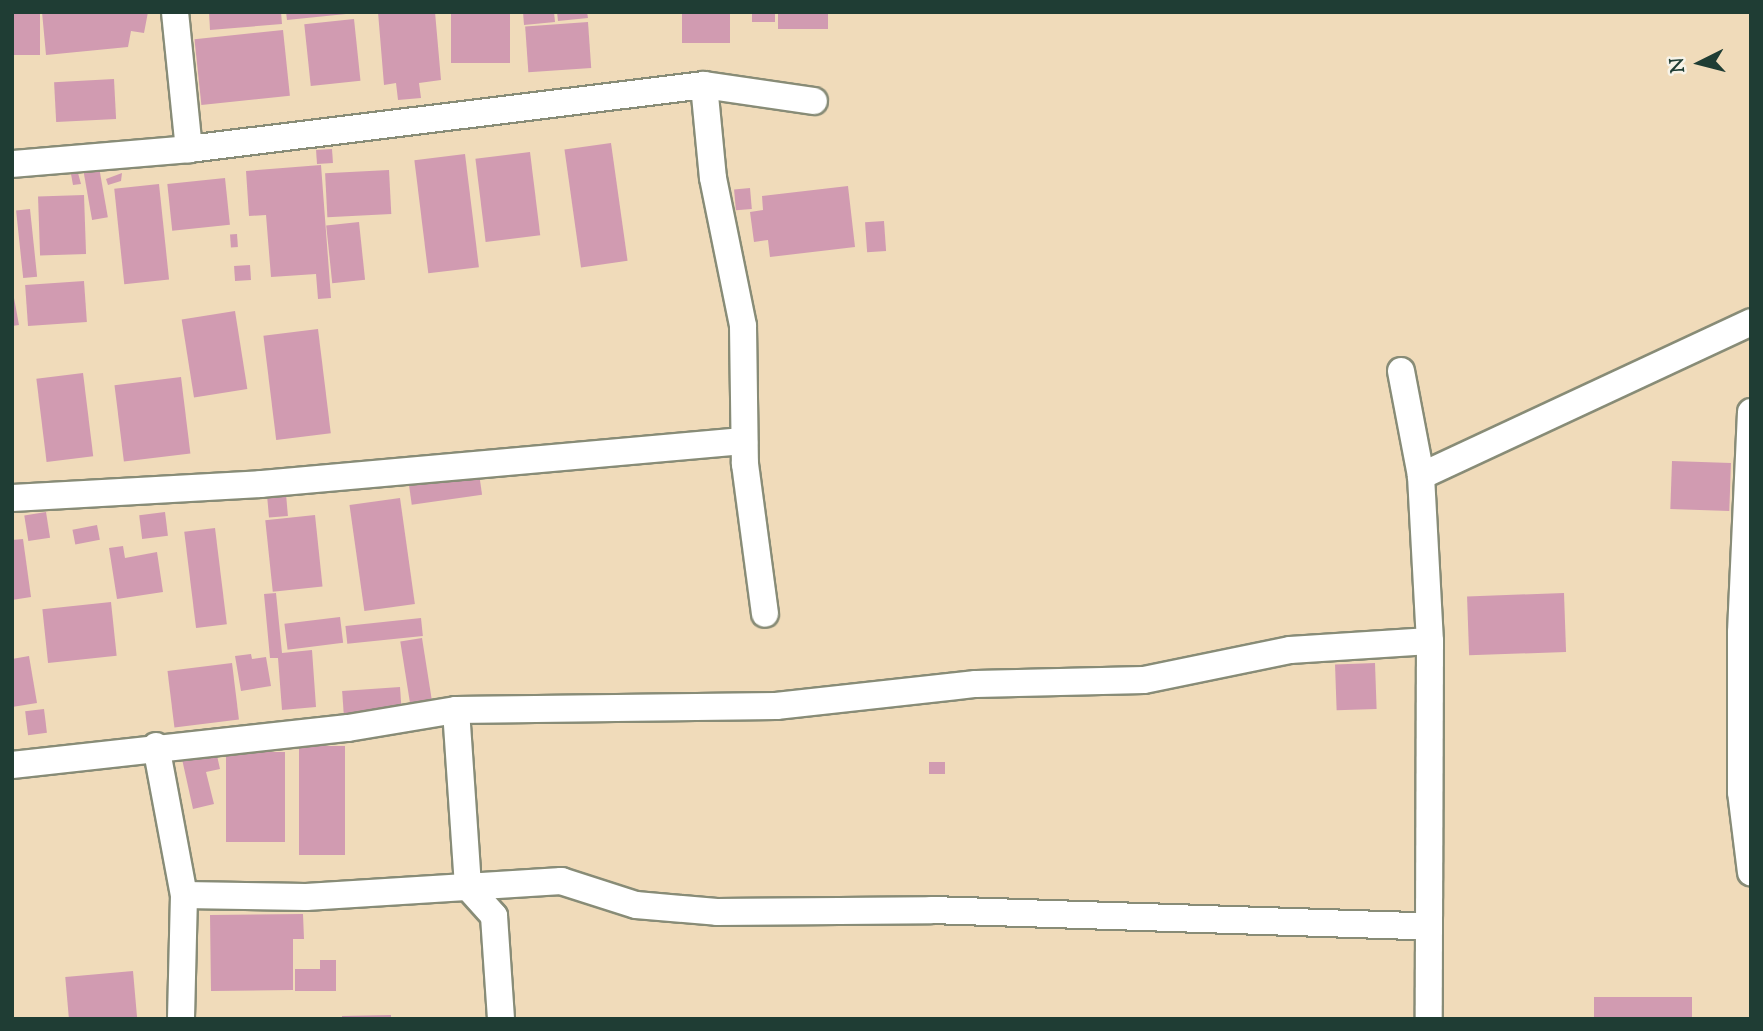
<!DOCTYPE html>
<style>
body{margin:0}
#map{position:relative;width:1763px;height:1031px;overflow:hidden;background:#f0dbba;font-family:"Sorts Mill Goudy",serif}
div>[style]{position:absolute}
.building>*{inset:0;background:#d19bb1;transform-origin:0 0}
.roads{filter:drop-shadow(2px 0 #888c77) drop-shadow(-2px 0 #888c77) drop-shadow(0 2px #888c77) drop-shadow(0 -2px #888c77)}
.minor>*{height:26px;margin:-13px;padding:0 13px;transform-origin:13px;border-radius:13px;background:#fff}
span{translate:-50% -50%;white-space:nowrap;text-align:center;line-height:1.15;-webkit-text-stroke:6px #f7f3e8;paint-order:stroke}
.frame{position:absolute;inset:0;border:14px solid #1f3d34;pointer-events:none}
.north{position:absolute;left:1665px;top:28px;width:70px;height:70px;-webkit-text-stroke:5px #f7f3e8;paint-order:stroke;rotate:264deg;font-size:19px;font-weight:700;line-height:28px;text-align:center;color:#1f3d34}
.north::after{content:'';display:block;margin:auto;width:24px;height:32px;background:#1f3d34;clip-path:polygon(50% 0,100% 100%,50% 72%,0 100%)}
</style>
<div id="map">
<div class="building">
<i style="left:12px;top:12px;width:28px;height:43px"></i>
<i style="clip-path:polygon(42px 12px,148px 12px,144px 33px,131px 31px,128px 47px,46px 55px)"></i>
<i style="clip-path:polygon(209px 12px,281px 12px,282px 24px,210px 30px)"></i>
<i style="clip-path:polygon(286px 12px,346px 12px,346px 14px,287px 20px)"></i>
<i style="clip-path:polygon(378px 12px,435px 12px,441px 80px,419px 83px,421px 98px,398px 100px,396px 83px,384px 85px)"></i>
<i style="left:451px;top:12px;width:59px;height:51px"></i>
<i style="clip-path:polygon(523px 12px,554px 12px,555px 22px,524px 25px)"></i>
<i style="clip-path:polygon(557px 12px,587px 12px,588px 18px,558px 21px)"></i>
<i style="left:682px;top:12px;width:48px;height:31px"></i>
<i style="left:752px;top:12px;width:23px;height:10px"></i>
<i style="left:778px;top:12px;width:50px;height:17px"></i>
<i style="left:354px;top:19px;width:62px;height:50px;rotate:84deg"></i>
<i style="left:588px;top:22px;width:46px;height:63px;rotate:86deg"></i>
<i style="left:283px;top:30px;width:66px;height:89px;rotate:84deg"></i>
<i style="left:114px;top:79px;width:40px;height:60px;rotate:87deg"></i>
<i style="left:611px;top:143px;width:119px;height:47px;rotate:82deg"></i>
<i style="left:332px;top:149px;width:14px;height:16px;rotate:86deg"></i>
<i style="left:530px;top:152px;width:84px;height:55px;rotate:83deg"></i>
<i style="left:465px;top:154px;width:114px;height:51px;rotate:83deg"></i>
<i style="clip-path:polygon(321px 165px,331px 298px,318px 299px,316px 274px,271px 277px,266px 215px,249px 216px,246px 171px)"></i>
<i style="left:99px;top:167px;width:51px;height:16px;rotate:80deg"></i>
<i style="left:389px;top:170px;width:44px;height:64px;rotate:87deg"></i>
<i style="clip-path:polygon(78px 173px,81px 184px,73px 185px,71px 174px)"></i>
<i style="clip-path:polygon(122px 173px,121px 181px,108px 185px,106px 179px)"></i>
<i style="left:225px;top:178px;width:47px;height:58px;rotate:84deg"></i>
<i style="left:159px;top:184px;width:96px;height:45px;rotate:84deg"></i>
<i style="clip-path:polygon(848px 186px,855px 247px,770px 257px,768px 240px,754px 242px,750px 212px,763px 210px,762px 196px)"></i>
<i style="left:750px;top:188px;width:21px;height:16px;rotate:85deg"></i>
<i style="left:84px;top:195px;width:59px;height:46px;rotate:88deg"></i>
<i style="left:30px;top:209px;width:68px;height:14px;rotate:84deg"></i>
<i style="left:884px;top:221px;width:30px;height:19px;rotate:86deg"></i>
<i style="left:359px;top:222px;width:58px;height:33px;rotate:84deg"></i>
<i style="left:237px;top:234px;width:13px;height:7px;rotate:86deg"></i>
<i style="left:250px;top:265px;width:15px;height:16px;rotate:86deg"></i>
<i style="left:84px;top:281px;width:41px;height:59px;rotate:86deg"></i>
<i style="clip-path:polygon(12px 287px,19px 325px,12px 326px)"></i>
<i style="left:235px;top:311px;width:79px;height:54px;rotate:81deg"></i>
<i style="left:318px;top:329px;width:105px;height:55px;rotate:83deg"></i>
<i style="left:83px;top:373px;width:84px;height:47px;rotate:83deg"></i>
<i style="left:181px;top:377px;width:77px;height:67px;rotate:83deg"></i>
<i style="left:1672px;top:461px;width:59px;height:48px;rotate:2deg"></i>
<i style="left:479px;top:473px;width:22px;height:71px;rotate:82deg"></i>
<i style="left:286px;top:494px;width:22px;height:19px;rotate:85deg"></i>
<i style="left:400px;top:498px;width:107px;height:51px;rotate:82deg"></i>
<i style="left:46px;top:512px;width:26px;height:22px;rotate:81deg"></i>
<i style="left:165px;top:512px;width:24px;height:26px;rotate:83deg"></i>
<i style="left:315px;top:515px;width:72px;height:50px;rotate:84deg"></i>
<i style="left:97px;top:525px;width:15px;height:25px;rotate:79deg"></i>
<i style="left:215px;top:528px;width:97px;height:31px;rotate:83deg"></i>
<i style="clip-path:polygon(23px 539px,31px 597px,12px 600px,12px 540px)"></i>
<i style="clip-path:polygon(123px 546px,125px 558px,157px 552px,163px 592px,117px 599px,109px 548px)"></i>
<i style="clip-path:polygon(276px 593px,282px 653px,312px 650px,316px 707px,282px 710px,278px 658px,270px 658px,264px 594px)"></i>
<i style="left:1564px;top:593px;width:59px;height:97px;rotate:88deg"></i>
<i style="left:111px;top:602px;width:54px;height:69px;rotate:84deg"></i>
<i style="left:340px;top:617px;width:26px;height:56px;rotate:83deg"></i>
<i style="left:421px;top:618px;width:18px;height:76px;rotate:84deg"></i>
<i style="left:422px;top:638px;width:62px;height:22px;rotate:81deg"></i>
<i style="clip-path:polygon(251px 654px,252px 659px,266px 657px,271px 686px,241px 691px,235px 656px)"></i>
<i style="clip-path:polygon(29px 656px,37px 703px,12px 707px,12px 659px)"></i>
<i style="left:232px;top:663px;width:57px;height:65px;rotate:83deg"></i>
<i style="left:1375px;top:663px;width:46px;height:40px;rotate:88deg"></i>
<i style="left:400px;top:687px;width:30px;height:58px;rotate:86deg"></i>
<i style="left:44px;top:709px;width:24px;height:19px;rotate:83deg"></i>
<i style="left:299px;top:746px;width:46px;height:109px"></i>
<i style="clip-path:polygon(216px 751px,220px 769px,206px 772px,214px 804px,193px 809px,182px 759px)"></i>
<i style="left:226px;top:752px;width:59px;height:90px"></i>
<i style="left:929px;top:762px;width:16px;height:12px"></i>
<i style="clip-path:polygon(303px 914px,304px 939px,293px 939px,293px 990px,211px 991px,210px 915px)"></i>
<i style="clip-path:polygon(320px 960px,336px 960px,336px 991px,295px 991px,295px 969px,320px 969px)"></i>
<i style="left:133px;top:971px;width:48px;height:68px;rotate:85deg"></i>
<i style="left:1692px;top:997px;width:22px;height:98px;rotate:90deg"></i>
<i style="clip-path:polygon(391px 1015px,391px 1019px,342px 1019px,342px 1016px)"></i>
</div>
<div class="roads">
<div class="minor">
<i style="left:175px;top:12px;width:138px;rotate:84.2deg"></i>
<i style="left:704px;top:85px;width:111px;rotate:8.3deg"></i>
<i style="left:12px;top:164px;width:178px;rotate:-4.8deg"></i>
<i style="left:189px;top:149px;width:519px;rotate:-7.08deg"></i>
<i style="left:704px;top:85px;width:93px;rotate:84.5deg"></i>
<i style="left:713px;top:178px;width:151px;rotate:78.5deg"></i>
<i style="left:743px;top:326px;width:138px;rotate:89.2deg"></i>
<i style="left:745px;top:464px;width:151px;rotate:82.4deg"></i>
<i style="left:1401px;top:371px;width:107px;rotate:79.2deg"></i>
<i style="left:1421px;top:476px;width:165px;rotate:86.9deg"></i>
<i style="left:1430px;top:641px;width:378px;rotate:90.2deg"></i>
<i style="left:1751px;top:412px;width:221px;rotate:92.6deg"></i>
<i style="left:1741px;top:633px;width:159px;rotate:90deg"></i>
<i style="left:1741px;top:792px;width:81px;rotate:82.9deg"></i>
<i style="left:1421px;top:476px;width:364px;rotate:-25deg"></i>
<i style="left:12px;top:498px;width:249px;rotate:-3.2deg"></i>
<i style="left:261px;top:484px;width:485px;rotate:-5.1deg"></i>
<i style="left:456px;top:710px;width:177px;rotate:86.1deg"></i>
<i style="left:468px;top:887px;width:39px;rotate:48deg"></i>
<i style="left:494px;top:916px;width:103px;rotate:86.1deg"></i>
<i style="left:156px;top:746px;width:152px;rotate:79.4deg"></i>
<i style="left:184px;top:895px;width:124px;rotate:91.4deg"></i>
<i style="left:12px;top:765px;width:338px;rotate:-6.3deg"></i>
<i style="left:348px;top:728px;width:109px;rotate:-9.5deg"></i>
<i style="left:456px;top:710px;width:320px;rotate:-0.7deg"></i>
<i style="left:776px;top:706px;width:201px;rotate:-6.3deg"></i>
<i style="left:976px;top:684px;width:168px;rotate:-1.4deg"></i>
<i style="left:1144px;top:680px;width:149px;rotate:-11.6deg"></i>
<i style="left:1290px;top:650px;width:140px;rotate:-3.7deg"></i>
<i style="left:184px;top:895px;width:122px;rotate:0.9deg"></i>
<i style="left:306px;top:897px;width:256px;rotate:-3.6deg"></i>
<i style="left:561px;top:881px;width:79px;rotate:17.7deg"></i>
<i style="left:636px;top:905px;width:81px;rotate:4.9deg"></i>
<i style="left:717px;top:912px;width:214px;rotate:-0.5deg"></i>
<i style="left:931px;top:910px;width:495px;rotate:1.9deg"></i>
</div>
</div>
<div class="frame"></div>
<div class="north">N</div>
</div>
